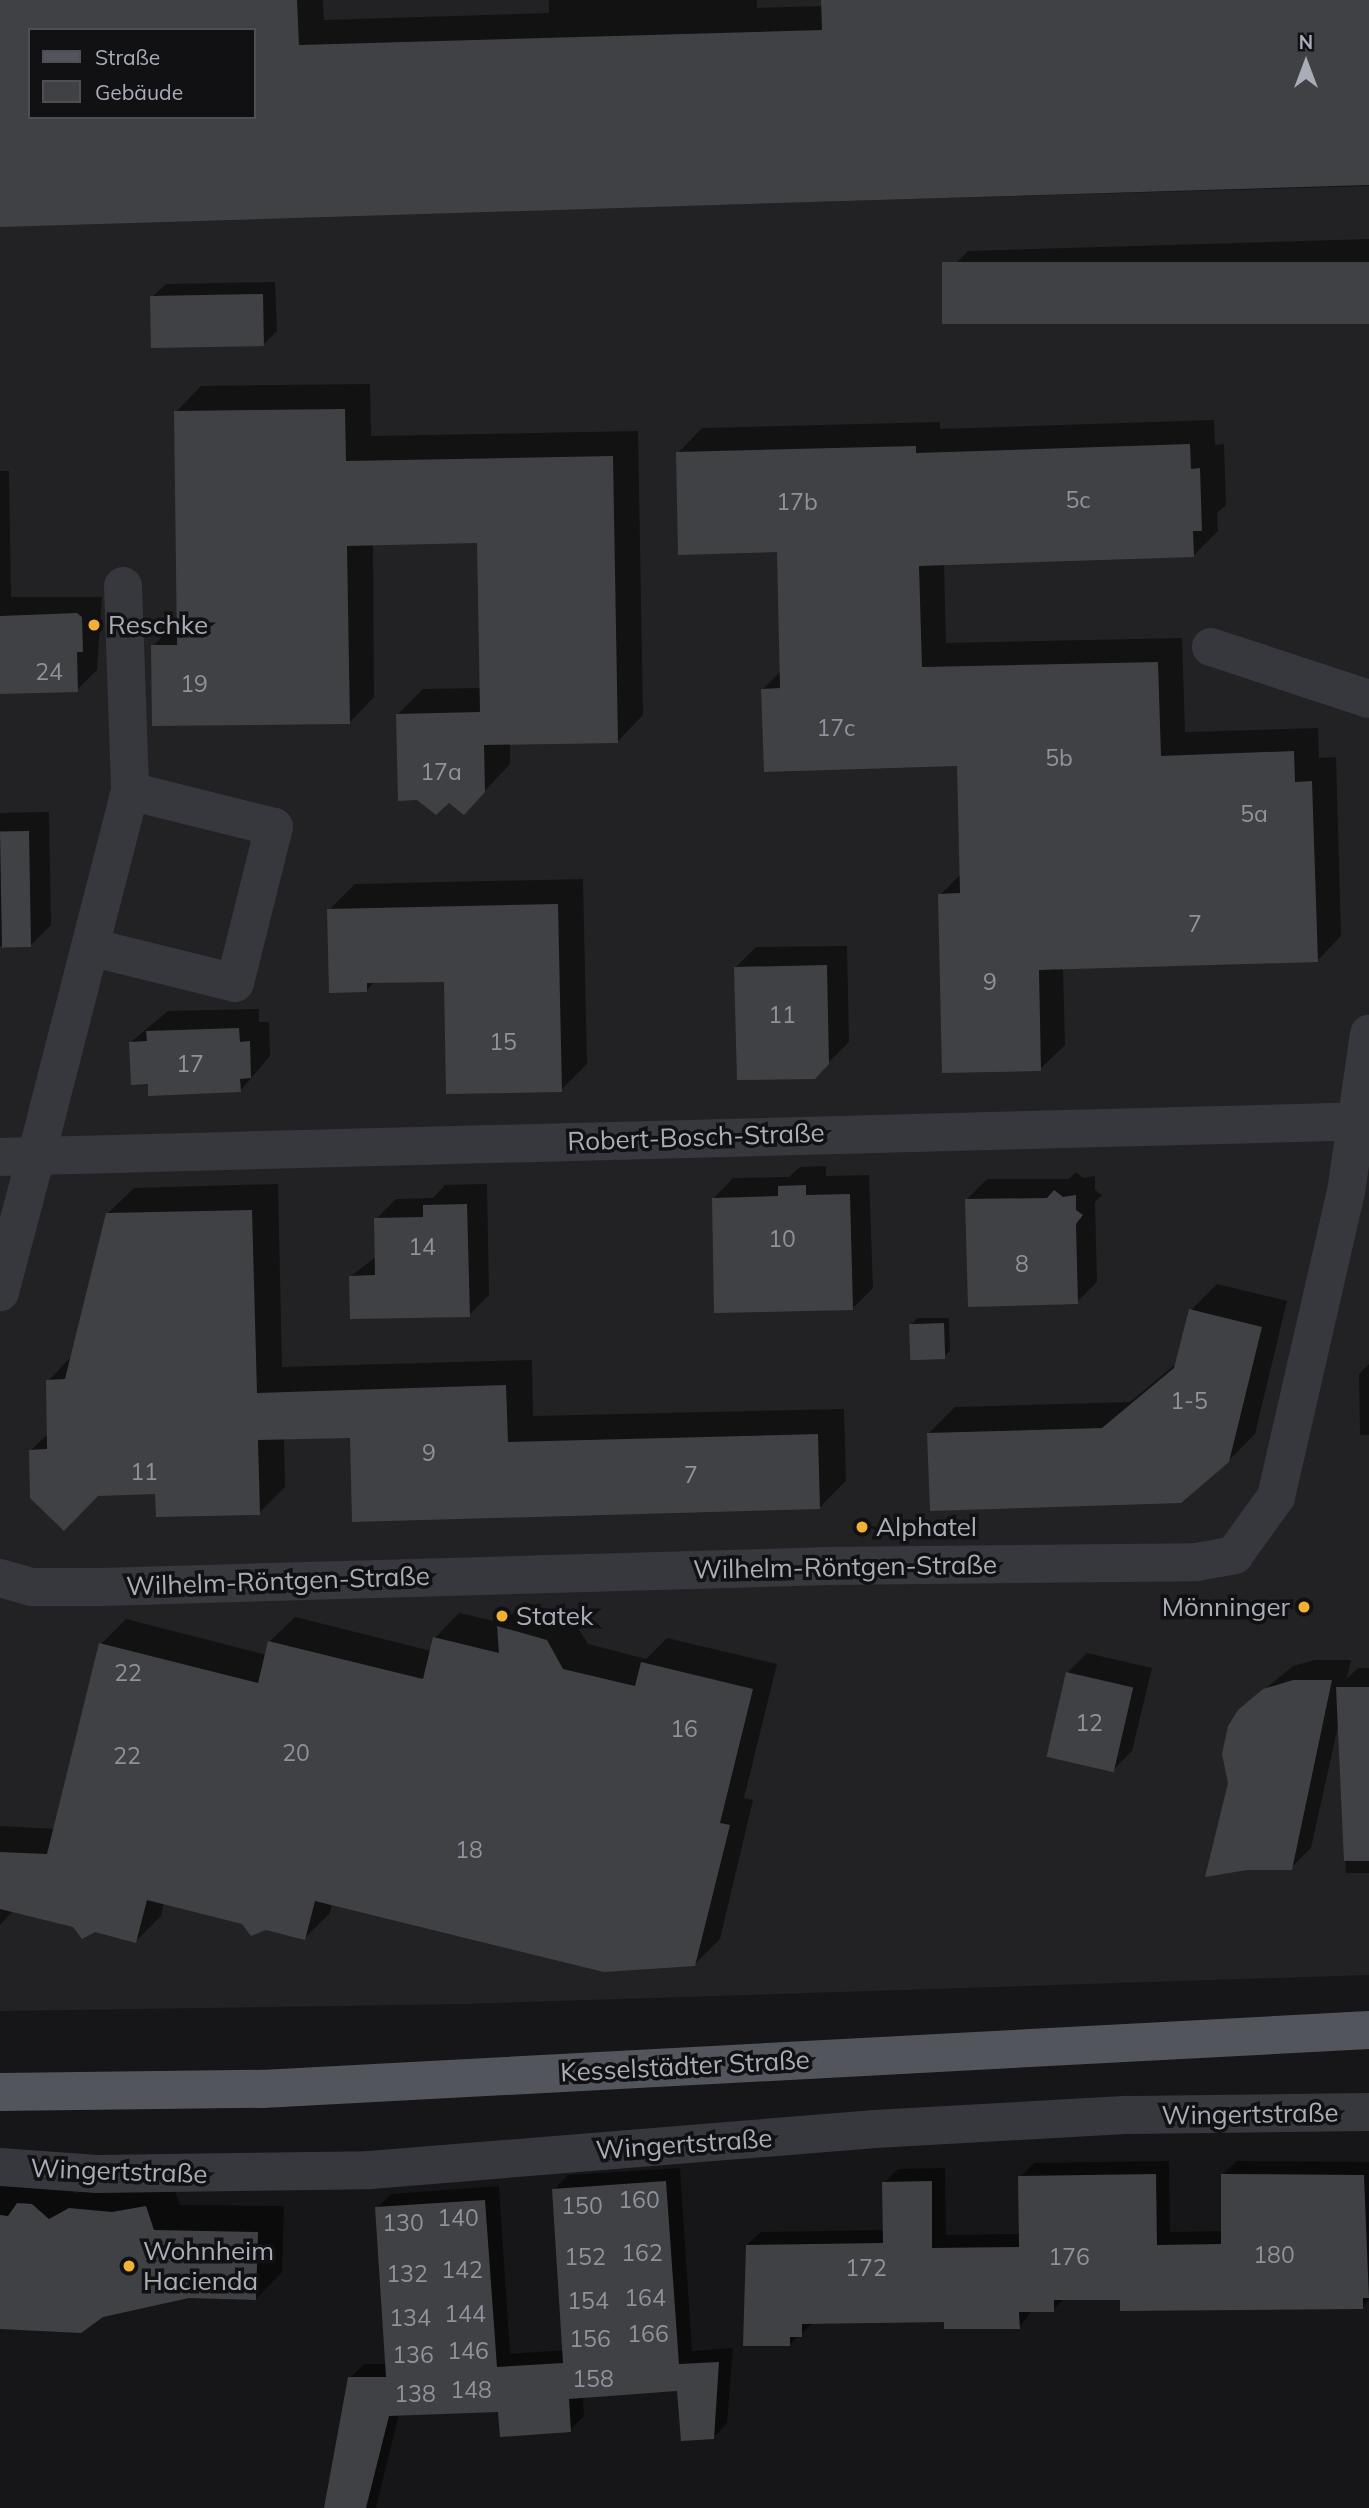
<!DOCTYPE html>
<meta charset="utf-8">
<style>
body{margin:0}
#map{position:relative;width:1369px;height:2508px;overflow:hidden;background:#161618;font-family:Mulish,sans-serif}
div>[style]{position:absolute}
.built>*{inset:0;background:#222225}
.shadow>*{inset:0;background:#0007}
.building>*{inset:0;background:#404145;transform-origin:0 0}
.minor>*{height:38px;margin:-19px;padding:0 19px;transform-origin:19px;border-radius:19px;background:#37383d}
.major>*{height:38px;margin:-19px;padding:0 19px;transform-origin:19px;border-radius:19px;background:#53555c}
.dots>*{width:19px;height:19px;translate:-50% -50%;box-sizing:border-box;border:4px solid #111113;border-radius:50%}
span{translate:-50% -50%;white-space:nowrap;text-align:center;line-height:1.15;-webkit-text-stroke:7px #111113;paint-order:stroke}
.number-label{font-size:23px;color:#8e929b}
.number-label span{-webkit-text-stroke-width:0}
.poi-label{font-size:26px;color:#a8adb8}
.left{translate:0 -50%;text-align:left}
.right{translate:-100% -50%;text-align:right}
.street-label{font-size:26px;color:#a8adb8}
.legend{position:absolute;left:28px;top:28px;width:228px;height:91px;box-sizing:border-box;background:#111113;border:2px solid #4d4f55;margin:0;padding:9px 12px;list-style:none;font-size:21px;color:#a8adb8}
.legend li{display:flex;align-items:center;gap:14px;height:35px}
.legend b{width:35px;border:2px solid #4d4f55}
.north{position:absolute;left:1271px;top:28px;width:70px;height:70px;-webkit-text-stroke:5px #111113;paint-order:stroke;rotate:0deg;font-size:19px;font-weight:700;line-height:28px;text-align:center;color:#a8adb8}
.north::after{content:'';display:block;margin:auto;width:24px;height:32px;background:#a8adb8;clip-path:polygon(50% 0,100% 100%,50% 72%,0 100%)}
</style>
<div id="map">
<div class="built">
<i style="clip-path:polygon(evenodd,0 0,1369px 0,1369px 1975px,465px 2004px,0 2011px,0 0,30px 30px,254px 30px,254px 117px,30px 117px,30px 30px)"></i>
</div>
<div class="shadow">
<i style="clip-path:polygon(evenodd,0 0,323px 0,324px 20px,549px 13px,549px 0,757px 0,757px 8px,823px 6px,823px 0,1369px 0,1369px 186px,0 225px,0 0,30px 30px,254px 30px,254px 117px,30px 117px,30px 30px)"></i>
<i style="clip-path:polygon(1369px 239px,1369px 323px,944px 275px,968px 251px)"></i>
<i style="clip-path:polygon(275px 282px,277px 331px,263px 345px,152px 297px,166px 284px)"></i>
<i style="clip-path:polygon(370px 384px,371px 436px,638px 431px,643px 715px,618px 741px,510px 743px,510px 764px,464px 813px,449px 800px,397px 715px,423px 689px,482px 688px,479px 542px,373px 544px,374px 697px,349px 723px,153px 646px,179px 620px,176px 412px,201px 386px)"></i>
<i style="clip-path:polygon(1214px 420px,1215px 445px,1224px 444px,1226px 505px,1217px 513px,1218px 531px,1193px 556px,944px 564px,946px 643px,1182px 638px,1185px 732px,1318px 728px,1319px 758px,1336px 757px,1341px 936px,1317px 961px,1063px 968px,1065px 1045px,1040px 1069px,940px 895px,961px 874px,959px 764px,763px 689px,782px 670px,779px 550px,678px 453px,702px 428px,940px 422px,940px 429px)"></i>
<i style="clip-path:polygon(0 471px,9px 471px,11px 597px,102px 597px,97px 670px,77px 690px,0 692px)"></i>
<i style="clip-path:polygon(49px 812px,51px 925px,31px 945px,0 946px,0 813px)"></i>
<i style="clip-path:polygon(583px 879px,587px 1064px,561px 1090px,445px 980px,375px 981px,367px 990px,329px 910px,355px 884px)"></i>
<i style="clip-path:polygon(847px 946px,849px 1042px,814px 1077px,736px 967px,756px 947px)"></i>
<i style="clip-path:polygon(259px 1009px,259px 1022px,269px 1022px,270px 1056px,240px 1091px,149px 1082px,131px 1042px,168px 1011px)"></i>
<i style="clip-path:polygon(826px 1166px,826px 1176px,869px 1175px,873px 1288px,853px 1308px,713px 1199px,733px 1178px,789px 1177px,800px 1167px)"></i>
<i style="clip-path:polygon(1076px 1172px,1083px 1178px,1095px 1176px,1095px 1190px,1102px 1195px,1095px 1202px,1097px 1282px,1077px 1302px,967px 1199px,987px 1179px,1069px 1179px)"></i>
<i style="clip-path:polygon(278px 1184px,282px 1367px,532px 1360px,533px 1416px,844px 1409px,846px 1481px,819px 1508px,352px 1436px,284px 1438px,285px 1487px,259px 1513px,157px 1492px,31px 1450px,49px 1433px,48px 1381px,72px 1356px,107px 1214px,134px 1188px)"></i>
<i style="clip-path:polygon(487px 1184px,489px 1295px,469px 1315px,351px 1276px,377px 1256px,376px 1219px,396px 1199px,433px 1198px,445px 1185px)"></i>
<i style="clip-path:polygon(1217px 1284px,1287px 1301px,1255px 1434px,1228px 1461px,929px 1433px,955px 1407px,1130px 1402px,1177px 1363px,1191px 1310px)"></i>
<i style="clip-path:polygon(917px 1318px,949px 1318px,950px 1351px,944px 1357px,911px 1325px)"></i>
<i style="clip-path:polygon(1369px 1364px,1369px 1435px,1360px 1435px,1359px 1374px)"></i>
<i style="clip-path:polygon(524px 1602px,571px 1616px,588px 1644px,646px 1659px,667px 1638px,777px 1664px,744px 1798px,753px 1800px,720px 1939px,695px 1964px,332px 1903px,330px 1913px,305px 1938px,164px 1902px,161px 1916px,136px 1941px,14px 1910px,0 1925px,0 1826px,55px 1829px,101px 1644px,126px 1619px,267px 1655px,270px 1641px,295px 1617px,431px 1651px,435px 1638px,459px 1613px,503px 1623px)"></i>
<i style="clip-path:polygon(1087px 1653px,1152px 1668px,1132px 1751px,1112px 1771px,1067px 1673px)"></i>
<i style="clip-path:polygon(1315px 1660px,1351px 1660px,1347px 1678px,1358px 1668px,1369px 1668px,1369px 1873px,1346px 1873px,1339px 1722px,1311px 1848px,1291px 1868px,1248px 1703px,1293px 1666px)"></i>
<i style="clip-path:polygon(1169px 2161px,1170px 2232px,1223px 2231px,1223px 2174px,1237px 2161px,1369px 2162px,1369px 2300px,1362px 2307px,1065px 2298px,1053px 2310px,1033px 2310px,1019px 2327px,945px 2320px,814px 2322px,790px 2344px,747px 2245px,761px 2232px,885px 2230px,884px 2183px,898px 2169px,945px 2168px,946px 2235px,1021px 2234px,1020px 2177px,1034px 2163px)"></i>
<i style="clip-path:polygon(680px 2168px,692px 2351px,733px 2348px,727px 2423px,713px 2438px,679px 2389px,583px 2397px,584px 2416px,570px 2430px,500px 2411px,399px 2414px,376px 2508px,326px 2508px,350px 2378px,364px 2364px,387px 2364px,377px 2208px,391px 2194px,499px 2186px,510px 2354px,564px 2350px,554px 2190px,568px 2175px)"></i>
<i style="clip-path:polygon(54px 2178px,76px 2194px,96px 2183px,172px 2181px,180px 2205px,284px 2206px,282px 2272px,256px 2299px,188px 2296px,0 2327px,0 2185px)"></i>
</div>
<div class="building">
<i style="clip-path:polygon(evenodd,0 0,297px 0,299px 45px,822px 30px,821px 0,1369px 0,1369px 185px,0 227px,0 0,30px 30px,254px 30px,254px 117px,30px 117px,30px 30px)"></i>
<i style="left:1369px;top:262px;width:62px;height:427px;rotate:90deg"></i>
<i style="left:263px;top:294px;width:52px;height:113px;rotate:89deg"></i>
<i style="clip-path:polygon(345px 409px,346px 461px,613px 456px,618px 743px,484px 745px,485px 792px,464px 815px,449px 803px,436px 815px,417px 800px,398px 801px,396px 714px,480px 712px,477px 543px,347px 546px,350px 724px,152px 726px,151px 645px,177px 645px,174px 411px)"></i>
<i style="clip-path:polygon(1190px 444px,1191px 469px,1200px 468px,1202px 531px,1193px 531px,1194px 557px,919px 566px,922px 667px,1158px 662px,1161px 756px,1294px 751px,1295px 782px,1312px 781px,1318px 962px,1039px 970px,1041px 1071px,942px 1073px,938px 894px,960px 893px,957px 766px,764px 772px,761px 689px,780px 688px,777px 552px,678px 555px,676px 452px,916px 446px,916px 453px)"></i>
<i style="clip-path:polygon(77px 613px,82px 617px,83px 652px,77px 652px,78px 692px,0 694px,0 616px)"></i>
<i style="left:29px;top:831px;width:116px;height:29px;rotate:89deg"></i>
<i style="clip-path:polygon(558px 904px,562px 1092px,446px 1094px,444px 982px,367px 983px,367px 992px,329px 993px,327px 909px)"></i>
<i style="clip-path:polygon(827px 965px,829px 1064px,815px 1079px,737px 1080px,734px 967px)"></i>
<i style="clip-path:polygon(239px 1028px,240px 1042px,250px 1041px,251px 1078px,240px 1079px,241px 1092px,148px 1096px,148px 1084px,131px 1085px,129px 1042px,147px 1041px,146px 1031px)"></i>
<i style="clip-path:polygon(806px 1185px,806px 1195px,850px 1194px,853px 1310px,714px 1313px,712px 1198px,778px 1196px,778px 1186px)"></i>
<i style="clip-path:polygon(1054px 1190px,1063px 1197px,1076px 1195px,1076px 1210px,1083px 1215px,1076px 1224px,1078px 1304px,968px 1307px,965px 1199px,1047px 1198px)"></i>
<i style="clip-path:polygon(467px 1204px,470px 1317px,350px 1319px,349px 1276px,375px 1275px,374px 1218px,423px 1217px,423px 1205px)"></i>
<i style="clip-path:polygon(252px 1210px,257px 1393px,506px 1385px,508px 1442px,818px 1434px,820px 1509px,352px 1522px,350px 1438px,258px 1440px,260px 1515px,156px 1517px,155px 1494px,98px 1496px,64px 1531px,30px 1498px,29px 1450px,47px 1449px,46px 1380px,65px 1379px,106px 1213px)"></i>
<i style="clip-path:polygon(1189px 1309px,1262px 1327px,1229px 1462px,1181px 1503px,930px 1511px,927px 1433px,1102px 1428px,1174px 1368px)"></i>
<i style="left:944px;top:1323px;width:36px;height:35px;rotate:88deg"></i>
<i style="clip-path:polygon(497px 1626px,547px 1640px,563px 1669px,635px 1686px,641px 1662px,753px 1689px,720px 1823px,730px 1825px,695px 1966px,604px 1972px,315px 1901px,305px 1940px,266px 1930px,251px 1936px,242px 1924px,147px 1900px,136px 1943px,95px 1932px,82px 1939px,73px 1927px,0 1909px,0 1852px,47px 1854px,99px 1643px,258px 1683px,268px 1641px,423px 1679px,433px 1637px,499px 1653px)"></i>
<i style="left:1066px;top:1672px;width:69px;height:87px;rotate:13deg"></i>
<i style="clip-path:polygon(1293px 1680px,1332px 1680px,1292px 1870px,1247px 1870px,1205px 1877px,1228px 1783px,1222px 1754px,1228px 1726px,1238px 1710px,1263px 1689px)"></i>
<i style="clip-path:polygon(1336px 1687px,1369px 1687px,1369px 1861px,1344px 1861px)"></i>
<i style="clip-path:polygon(1156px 2174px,1157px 2245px,1221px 2244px,1221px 2174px,1364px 2175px,1369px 2298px,1363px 2298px,1363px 2309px,1120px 2311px,1120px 2300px,1054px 2300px,1054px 2312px,1019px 2312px,1020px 2329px,944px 2329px,944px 2322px,802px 2324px,802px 2337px,790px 2337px,790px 2346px,743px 2346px,746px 2245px,883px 2243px,882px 2182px,932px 2181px,932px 2248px,1019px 2247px,1018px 2176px)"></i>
<i style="clip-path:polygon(666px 2181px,679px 2364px,719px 2362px,714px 2439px,681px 2441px,677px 2391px,569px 2399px,571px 2432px,500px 2437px,498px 2412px,389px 2416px,366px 2508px,324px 2508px,348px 2377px,386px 2377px,375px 2207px,485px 2200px,497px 2367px,563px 2363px,552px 2189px)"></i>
<i style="clip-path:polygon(17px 2203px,32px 2204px,49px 2219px,69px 2208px,112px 2212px,146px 2206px,154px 2230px,258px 2232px,256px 2300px,189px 2298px,103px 2317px,81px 2333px,0 2329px,0 2215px,8px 2216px)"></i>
</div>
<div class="minor">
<i style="left:123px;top:586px;width:205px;rotate:88deg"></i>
<i style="left:1211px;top:647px;width:166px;rotate:18.2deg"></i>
<i style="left:90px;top:947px;width:149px;rotate:13.9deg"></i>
<i style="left:235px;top:983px;width:161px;rotate:-76deg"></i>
<i style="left:274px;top:827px;width:148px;rotate:-166deg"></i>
<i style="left:130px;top:791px;width:377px;rotate:104.4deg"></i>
<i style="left:36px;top:1156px;width:1333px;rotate:-1.5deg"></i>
<i style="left:0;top:1157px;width:36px;rotate:-2deg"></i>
<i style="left:36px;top:1156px;width:141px;rotate:104.8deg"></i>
<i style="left:0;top:1578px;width:32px;rotate:16deg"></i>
<i style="left:31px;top:1587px;width:70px"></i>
<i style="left:101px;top:1587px;width:730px;rotate:-1.65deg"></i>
<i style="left:831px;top:1566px;width:365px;rotate:-0.6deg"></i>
<i style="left:1196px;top:1562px;width:39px;rotate:-10deg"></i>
<i style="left:1234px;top:1555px;width:72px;rotate:-54.1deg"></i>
<i style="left:1276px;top:1497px;width:313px;rotate:-77.1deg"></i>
<i style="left:1346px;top:1192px;width:160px;rotate:-81.7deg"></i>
<i style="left:0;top:2167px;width:97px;rotate:4.1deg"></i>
<i style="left:97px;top:2174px;width:273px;rotate:-0.8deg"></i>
<i style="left:370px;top:2170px;width:507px;rotate:-4.64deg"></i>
<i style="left:875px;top:2129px;width:254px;rotate:-3.2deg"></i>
<i style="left:1129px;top:2115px;width:240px;rotate:-0.7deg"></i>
</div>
<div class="major">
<i style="left:0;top:2092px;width:262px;rotate:-0.7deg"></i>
<i style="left:262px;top:2089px;width:1109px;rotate:-3.05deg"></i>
</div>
<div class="dots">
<i style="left:94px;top:625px;background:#f2b134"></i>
<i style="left:862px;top:1527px;background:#f2b134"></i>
<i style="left:1304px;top:1607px;background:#f2b134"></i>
<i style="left:502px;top:1616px;background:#f2b134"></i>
<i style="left:129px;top:2266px;background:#f2b134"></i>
</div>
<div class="number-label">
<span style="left:1078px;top:500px">5c</span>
<span style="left:797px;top:502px">17b</span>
<span style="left:49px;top:672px">24</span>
<span style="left:194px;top:684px">19</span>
<span style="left:836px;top:728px">17c</span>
<span style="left:1059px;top:758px">5b</span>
<span style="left:441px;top:772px">17a</span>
<span style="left:1254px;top:814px">5a</span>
<span style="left:1195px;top:924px">7</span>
<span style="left:990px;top:982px">9</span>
<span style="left:782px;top:1015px">11</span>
<span style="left:503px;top:1042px">15</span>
<span style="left:190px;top:1064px">17</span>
<span style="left:782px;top:1239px">10</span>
<span style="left:422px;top:1247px">14</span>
<span style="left:1022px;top:1264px">8</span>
<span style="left:1189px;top:1401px">1-5</span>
<span style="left:429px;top:1453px">9</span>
<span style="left:144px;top:1472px">11</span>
<span style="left:691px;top:1475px">7</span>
<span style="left:128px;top:1673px">22</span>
<span style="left:1089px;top:1723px">12</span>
<span style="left:684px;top:1729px">16</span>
<span style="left:296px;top:1753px">20</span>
<span style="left:127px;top:1756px">22</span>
<span style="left:469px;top:1850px">18</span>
<span style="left:639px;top:2200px">160</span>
<span style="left:582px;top:2206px">150</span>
<span style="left:458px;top:2218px">140</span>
<span style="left:403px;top:2223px">130</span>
<span style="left:642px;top:2253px">162</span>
<span style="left:1274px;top:2255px">180</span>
<span style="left:585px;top:2257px">152</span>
<span style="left:1069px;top:2257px">176</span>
<span style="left:866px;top:2268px">172</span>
<span style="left:462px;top:2270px">142</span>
<span style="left:407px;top:2274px">132</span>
<span style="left:645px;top:2298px">164</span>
<span style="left:588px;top:2301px">154</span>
<span style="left:465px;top:2314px">144</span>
<span style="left:410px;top:2318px">134</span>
<span style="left:648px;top:2334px">166</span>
<span style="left:590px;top:2339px">156</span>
<span style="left:468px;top:2351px">146</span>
<span style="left:413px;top:2355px">136</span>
<span style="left:593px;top:2379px">158</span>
<span style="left:471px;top:2390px">148</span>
<span style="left:415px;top:2394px">138</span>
</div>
<div class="poi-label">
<span class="left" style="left:108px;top:625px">Reschke</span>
<span class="left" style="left:876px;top:1527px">Alphatel</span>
<span class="right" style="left:1290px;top:1607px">Mönninger</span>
<span class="left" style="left:516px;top:1616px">Statek</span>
<span class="left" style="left:143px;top:2266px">Wohnheim<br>Hacienda</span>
</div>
<div class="street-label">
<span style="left:696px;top:1137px;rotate:-2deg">Robert-Bosch-Straße</span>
<span style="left:845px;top:1567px;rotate:-1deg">Wilhelm-Röntgen-Straße</span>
<span style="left:278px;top:1581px;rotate:-2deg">Wilhelm-Röntgen-Straße</span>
<span style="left:685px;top:2066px;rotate:-3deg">Kesselstädter Straße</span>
<span style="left:1250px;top:2114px;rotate:-1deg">Wingertstraße</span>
<span style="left:684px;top:2144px;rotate:-4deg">Wingertstraße</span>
<span style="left:119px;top:2171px;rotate:2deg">Wingertstraße</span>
</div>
<ul class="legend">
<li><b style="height:9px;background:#53555c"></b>Straße</li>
<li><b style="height:19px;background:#404145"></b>Gebäude</li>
</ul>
<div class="north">N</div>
</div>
